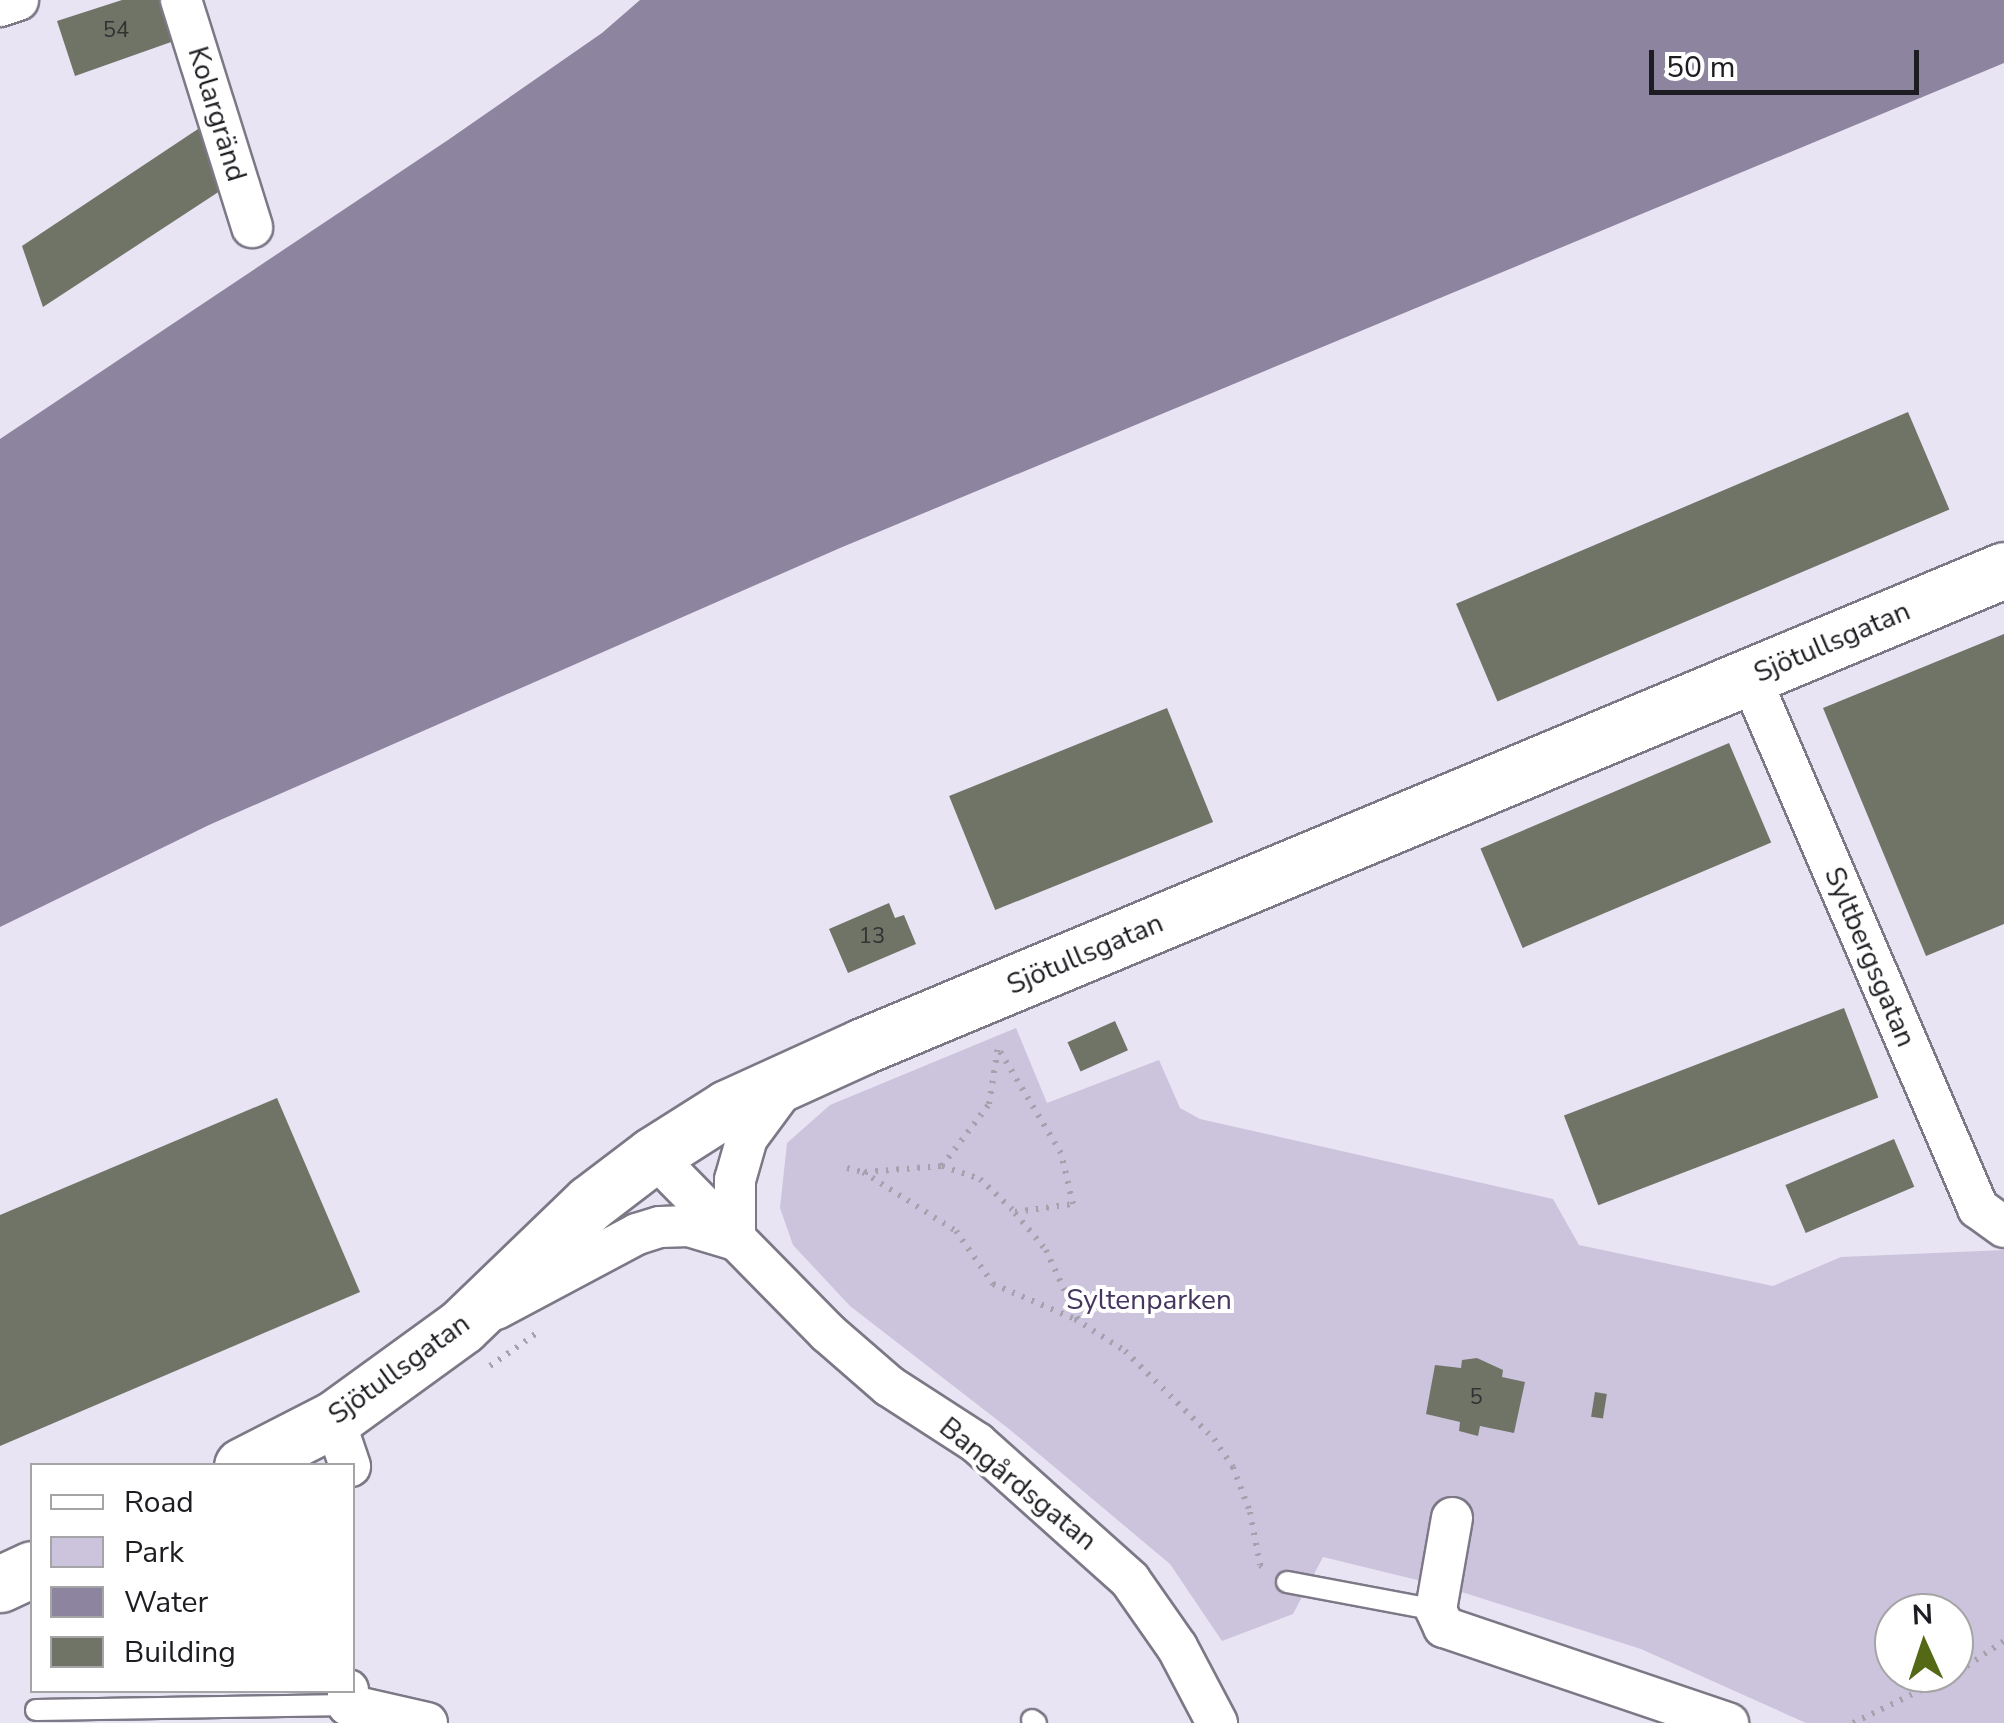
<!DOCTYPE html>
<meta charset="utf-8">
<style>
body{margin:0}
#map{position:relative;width:2004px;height:1723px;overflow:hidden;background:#e8e4f3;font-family:"Nunito Sans",sans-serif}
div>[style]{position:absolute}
.green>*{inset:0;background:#ccc4dd}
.water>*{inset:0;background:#8d84a0}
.building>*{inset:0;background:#6f7467;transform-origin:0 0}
.path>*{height:6px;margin-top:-3px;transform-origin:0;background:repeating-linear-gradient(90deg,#a5a2ae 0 2.5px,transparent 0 10.5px)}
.roads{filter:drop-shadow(2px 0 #7d7886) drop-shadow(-2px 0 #7d7886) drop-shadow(0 2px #7d7886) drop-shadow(0 -2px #7d7886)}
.lane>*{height:20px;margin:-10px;padding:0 10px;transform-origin:10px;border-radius:10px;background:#fff}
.street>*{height:40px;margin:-20px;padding:0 20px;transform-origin:20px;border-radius:20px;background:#fff}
.secondary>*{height:55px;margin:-27.5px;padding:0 27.5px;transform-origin:27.5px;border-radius:27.5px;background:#fff}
span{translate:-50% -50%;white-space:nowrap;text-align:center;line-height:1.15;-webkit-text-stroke:8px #fff;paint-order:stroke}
.number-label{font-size:22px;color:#323232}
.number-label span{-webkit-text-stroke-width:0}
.street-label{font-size:28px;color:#1d1c21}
.park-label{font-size:28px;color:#45365f}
.legend{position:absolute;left:30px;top:1463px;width:325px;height:230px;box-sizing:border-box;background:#fff;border:2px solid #a5a4a6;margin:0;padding:12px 18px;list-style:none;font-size:30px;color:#1d1c21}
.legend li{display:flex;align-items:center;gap:20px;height:50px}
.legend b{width:50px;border:2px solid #a5a4a6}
.north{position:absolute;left:1874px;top:1593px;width:100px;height:100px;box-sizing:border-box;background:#fff;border:2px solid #a5a4a6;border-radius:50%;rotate:357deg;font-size:28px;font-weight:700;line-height:40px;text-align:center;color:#1d1c21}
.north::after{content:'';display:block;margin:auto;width:35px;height:45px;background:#536916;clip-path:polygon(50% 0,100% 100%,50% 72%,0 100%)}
.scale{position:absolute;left:1649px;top:50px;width:270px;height:45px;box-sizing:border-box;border:5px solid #1d1c21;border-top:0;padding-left:12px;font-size:30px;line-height:35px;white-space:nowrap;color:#1d1c21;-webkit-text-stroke:8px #fff;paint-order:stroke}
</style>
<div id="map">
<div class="green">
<i style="clip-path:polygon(evenodd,1016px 1028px,1047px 1103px,1159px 1060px,1180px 1108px,1200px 1119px,1553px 1199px,1579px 1245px,1773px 1286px,1841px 1257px,2004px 1250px,2004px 1723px,1806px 1723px,1641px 1649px,1446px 1587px,1323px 1557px,1293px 1614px,1222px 1641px,1170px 1564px,1009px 1429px,850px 1306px,793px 1245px,780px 1208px,787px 1143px,830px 1105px,1016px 1028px,1894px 1613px,1954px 1613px,1954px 1673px,1894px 1673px,1894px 1613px)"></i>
</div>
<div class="water">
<i style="clip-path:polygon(640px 0,2004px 0,2004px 63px,840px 548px,209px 825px,0 927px,0 439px,448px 140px,602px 33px)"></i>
</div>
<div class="building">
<i style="clip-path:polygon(122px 0,162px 0,174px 41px,75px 76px,57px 21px)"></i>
<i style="clip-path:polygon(204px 125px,223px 189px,43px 307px,22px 246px)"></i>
<i style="left:1908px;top:412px;width:106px;height:491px;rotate:67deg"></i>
<i style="clip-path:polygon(2004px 634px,2004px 924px,1926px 956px,1823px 708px)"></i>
<i style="left:1167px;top:708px;width:123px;height:235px;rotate:68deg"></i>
<i style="left:1729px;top:743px;width:108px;height:270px;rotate:67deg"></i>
<i style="clip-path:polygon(889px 903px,895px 918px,904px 915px,916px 944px,848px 973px,829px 929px)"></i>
<i style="left:1844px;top:1008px;width:96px;height:300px;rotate:69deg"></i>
<i style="left:1115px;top:1021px;width:32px;height:52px;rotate:66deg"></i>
<i style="clip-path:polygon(277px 1098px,360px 1292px,0 1446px,0 1215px)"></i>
<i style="left:1894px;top:1139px;width:52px;height:118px;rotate:67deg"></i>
<i style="clip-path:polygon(1477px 1358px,1503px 1370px,1502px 1377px,1525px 1382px,1514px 1433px,1480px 1426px,1478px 1436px,1459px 1431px,1460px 1422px,1426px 1414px,1435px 1365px,1461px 1368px,1462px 1360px)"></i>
<i style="left:1595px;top:1392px;width:12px;height:25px;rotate:9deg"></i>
</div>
<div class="path">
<i style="left:942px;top:1166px;width:40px;rotate:18.9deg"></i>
<i style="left:980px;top:1179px;width:48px;rotate:43.3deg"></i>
<i style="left:1015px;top:1212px;width:59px;rotate:-7.9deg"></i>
<i style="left:1073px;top:1204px;width:52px;rotate:-103.2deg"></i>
<i style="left:1061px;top:1153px;width:122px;rotate:-121deg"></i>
<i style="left:847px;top:1168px;width:16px;rotate:14deg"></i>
<i style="left:863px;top:1172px;width:110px;rotate:32.4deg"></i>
<i style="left:956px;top:1231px;width:65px;rotate:55.1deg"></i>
<i style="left:993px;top:1284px;width:89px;rotate:23.1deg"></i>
<i style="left:1075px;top:1319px;width:59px;rotate:32.6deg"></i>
<i style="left:1125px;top:1351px;width:125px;rotate:44.7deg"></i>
<i style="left:1214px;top:1439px;width:34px;rotate:56deg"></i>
<i style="left:1233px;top:1467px;width:48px;rotate:69.3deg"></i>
<i style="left:1250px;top:1512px;width:54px;rotate:79.3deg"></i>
<i style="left:1260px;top:1565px;width:6px;rotate:31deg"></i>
<i style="left:865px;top:1172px;width:77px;rotate:-4.5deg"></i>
<i style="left:942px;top:1166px;width:78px;rotate:-52.8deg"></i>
<i style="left:989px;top:1104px;width:58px;rotate:-81deg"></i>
<i style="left:1015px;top:1213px;width:48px;rotate:50deg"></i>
<i style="left:1046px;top:1250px;width:79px;rotate:65.4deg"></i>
<i style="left:490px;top:1366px;width:57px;rotate:-35.1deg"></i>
<i style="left:1853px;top:1723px;width:117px;rotate:-25.9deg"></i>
<i style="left:1958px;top:1672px;width:55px;rotate:-34deg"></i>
</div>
<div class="roads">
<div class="lane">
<i style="left:1287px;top:1582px;width:152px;rotate:10.6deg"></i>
<i style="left:36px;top:1710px;width:312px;rotate:-0.9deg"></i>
<i style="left:1032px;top:1720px;width:5px;rotate:37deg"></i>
</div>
<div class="street">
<i style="left:181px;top:0;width:238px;rotate:72.6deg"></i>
<i style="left:0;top:6px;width:19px;rotate:-18deg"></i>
<i style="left:1750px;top:677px;width:578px;rotate:66.76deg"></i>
<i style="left:1978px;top:1208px;width:32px;rotate:36deg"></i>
<i style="left:653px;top:1155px;width:250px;rotate:45.5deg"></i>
<i style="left:828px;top:1333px;width:81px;rotate:41deg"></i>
<i style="left:889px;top:1386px;width:105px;rotate:32.9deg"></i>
<i style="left:977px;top:1443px;width:205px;rotate:41.8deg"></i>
<i style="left:1130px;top:1580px;width:82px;rotate:55deg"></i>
<i style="left:1177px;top:1647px;width:86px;rotate:62.2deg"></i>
<i style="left:735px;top:1240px;width:60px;rotate:-90deg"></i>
<i style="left:735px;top:1180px;width:44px;rotate:-74.1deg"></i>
<i style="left:747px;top:1138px;width:67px;rotate:-53.5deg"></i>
<i style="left:496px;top:1309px;width:160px;rotate:-28deg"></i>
<i style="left:637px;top:1234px;width:24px;rotate:-17deg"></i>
<i style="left:660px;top:1227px;width:29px;rotate:-2deg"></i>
<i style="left:689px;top:1226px;width:48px;rotate:16.9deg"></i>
<i style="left:334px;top:1419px;width:50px;rotate:71.2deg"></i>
<i style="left:1452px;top:1518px;width:93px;rotate:99.9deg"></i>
<i style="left:1436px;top:1610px;width:19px;rotate:65deg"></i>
<i style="left:1444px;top:1627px;width:300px;rotate:18.7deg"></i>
<i style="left:348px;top:1690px;width:15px;rotate:90deg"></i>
<i style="left:348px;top:1705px;width:81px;rotate:12.8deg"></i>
</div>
<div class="secondary">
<i style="left:242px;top:1466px;width:103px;rotate:-27.1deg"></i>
<i style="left:334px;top:1419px;width:158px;rotate:-36deg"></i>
<i style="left:462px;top:1326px;width:178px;rotate:-43.9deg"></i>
<i style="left:590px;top:1203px;width:79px;rotate:-37.3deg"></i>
<i style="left:653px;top:1155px;width:88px;rotate:-32.4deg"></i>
<i style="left:727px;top:1108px;width:149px;rotate:-24.5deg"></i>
<i style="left:863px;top:1046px;width:1236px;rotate:-22.64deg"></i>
<i style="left:0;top:1584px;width:35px;rotate:-25deg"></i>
</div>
</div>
<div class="number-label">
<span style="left:116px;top:31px">54</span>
<span style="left:872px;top:937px">13</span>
<span style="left:1476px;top:1398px">5</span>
</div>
<div class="street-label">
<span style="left:217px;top:114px;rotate:73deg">Kolargränd</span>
<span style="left:1832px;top:642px;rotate:-23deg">Sjötullsgatan</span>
<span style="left:1085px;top:954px;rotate:-23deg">Sjötullsgatan</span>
<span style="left:1870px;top:957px;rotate:67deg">Syltbergsgatan</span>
<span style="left:399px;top:1369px;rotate:-36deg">Sjötullsgatan</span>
<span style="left:1018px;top:1484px;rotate:39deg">Bangårdsgatan</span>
</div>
<div class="park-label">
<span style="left:1149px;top:1300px">Syltenparken</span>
</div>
<ul class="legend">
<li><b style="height:12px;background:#fff"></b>Road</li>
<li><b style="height:28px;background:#ccc4dd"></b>Park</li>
<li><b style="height:28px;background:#8d84a0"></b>Water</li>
<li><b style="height:28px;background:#6f7467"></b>Building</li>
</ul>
<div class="north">N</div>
<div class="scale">50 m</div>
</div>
